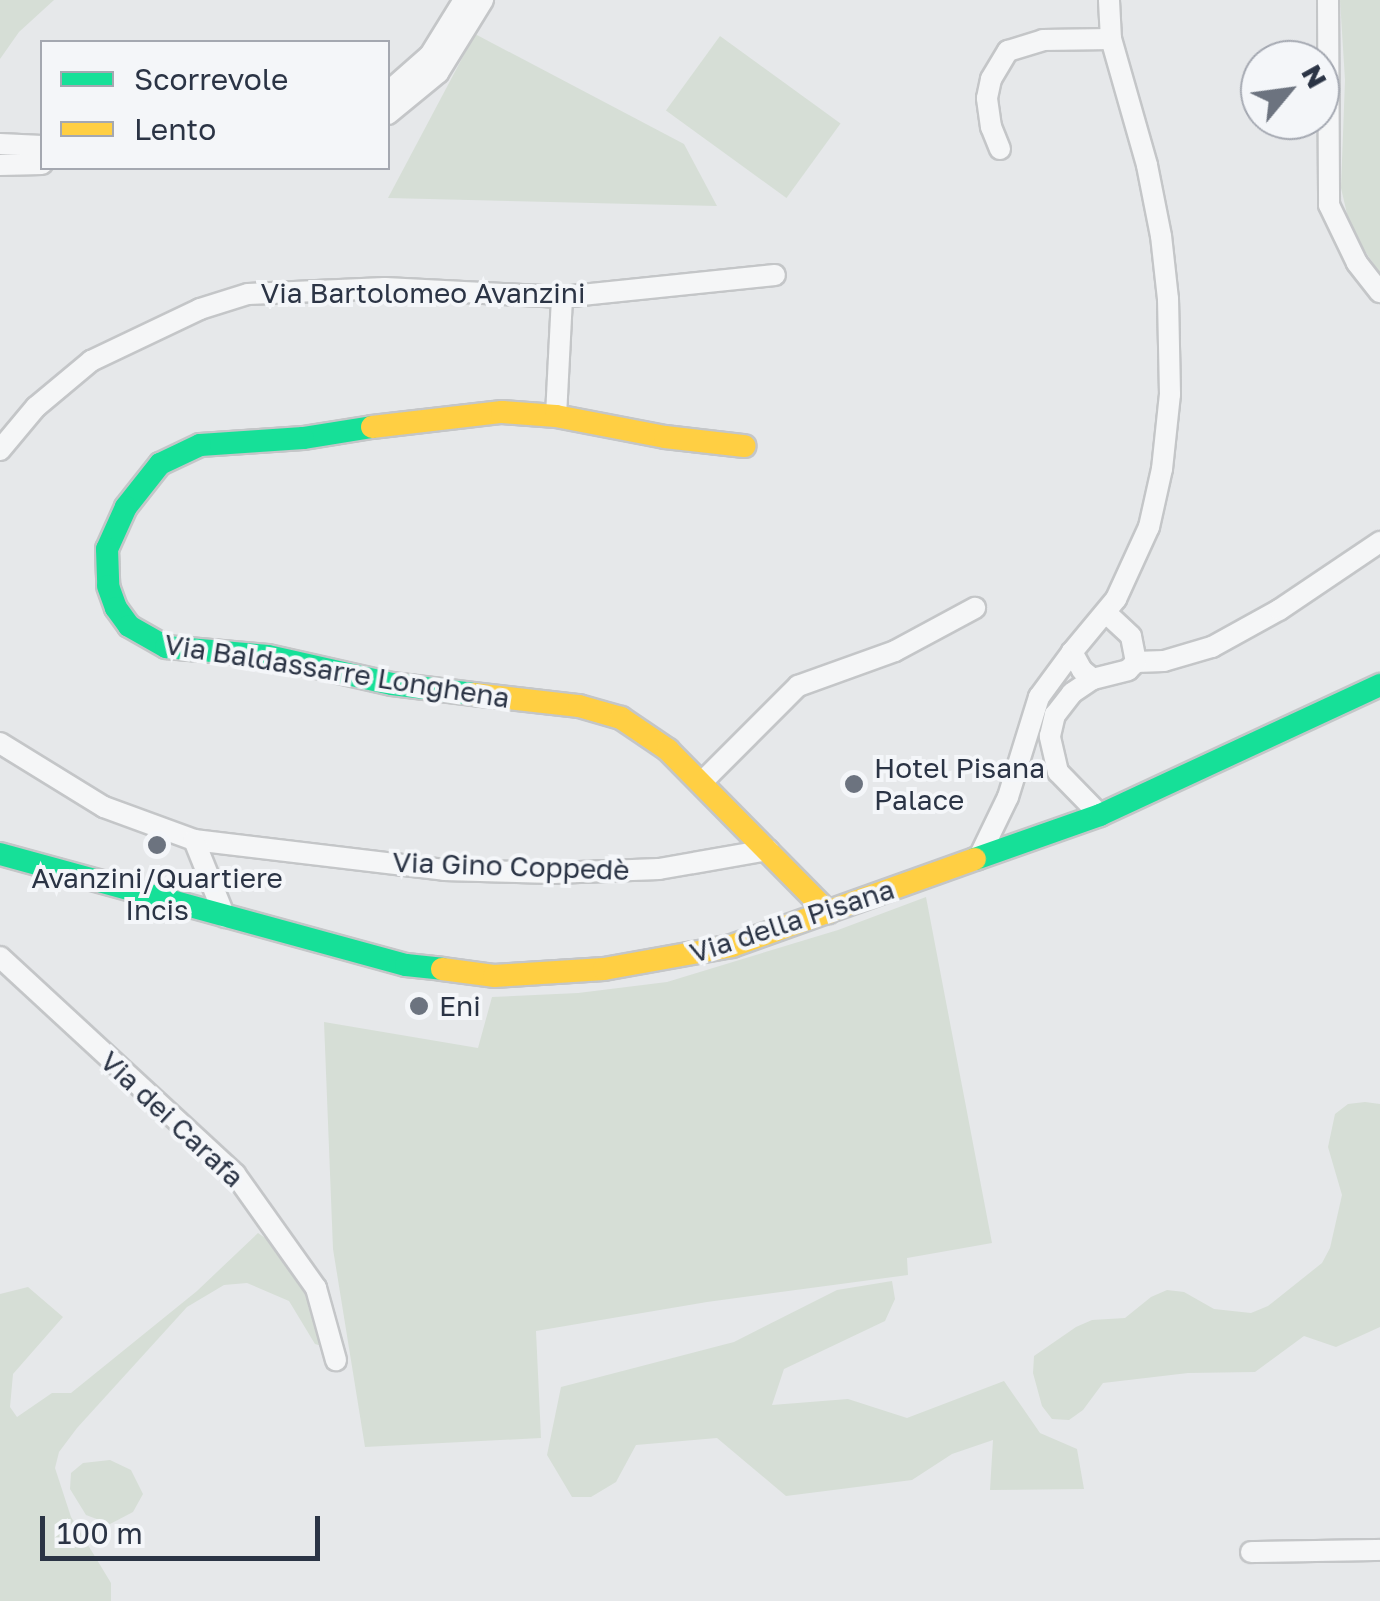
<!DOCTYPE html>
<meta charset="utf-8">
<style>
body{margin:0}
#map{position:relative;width:1380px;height:1601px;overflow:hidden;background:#e6e8ea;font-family:"Golos Text",sans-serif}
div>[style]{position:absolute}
.green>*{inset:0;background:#d6ded6;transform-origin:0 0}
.roads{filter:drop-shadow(2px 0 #c4c6c8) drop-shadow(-2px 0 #c4c6c8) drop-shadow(0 2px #c4c6c8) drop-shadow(0 -2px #c4c6c8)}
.street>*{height:20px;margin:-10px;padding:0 10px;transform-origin:10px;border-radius:10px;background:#f5f6f7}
.fast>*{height:22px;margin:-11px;padding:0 11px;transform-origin:11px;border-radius:11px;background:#16e098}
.slow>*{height:22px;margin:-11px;padding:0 11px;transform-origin:11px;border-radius:11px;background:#ffcf43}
.dots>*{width:28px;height:28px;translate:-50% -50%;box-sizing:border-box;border:5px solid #f4f6f9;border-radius:50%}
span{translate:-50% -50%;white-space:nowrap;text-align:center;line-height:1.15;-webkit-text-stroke:8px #f4f6f9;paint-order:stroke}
.street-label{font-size:28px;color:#2b3445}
.poi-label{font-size:28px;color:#2b3445}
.left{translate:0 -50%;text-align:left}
.legend{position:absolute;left:40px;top:40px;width:350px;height:130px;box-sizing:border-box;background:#f4f6f9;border:2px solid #a4a8b1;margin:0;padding:12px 18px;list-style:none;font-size:30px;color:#2b3445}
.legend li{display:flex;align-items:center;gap:20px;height:50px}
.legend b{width:50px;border:2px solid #a4a8b1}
.north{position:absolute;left:1240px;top:40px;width:100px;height:100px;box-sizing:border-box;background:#f4f6f9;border:2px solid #a4a8b1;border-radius:50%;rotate:61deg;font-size:28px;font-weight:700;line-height:40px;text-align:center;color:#2b3445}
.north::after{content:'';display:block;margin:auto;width:35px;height:45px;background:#6c737f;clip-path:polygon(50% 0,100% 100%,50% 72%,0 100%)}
.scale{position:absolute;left:40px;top:1516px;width:280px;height:45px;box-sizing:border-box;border:5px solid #2b3445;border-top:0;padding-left:12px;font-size:30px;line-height:35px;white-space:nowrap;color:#2b3445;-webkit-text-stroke:8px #f4f6f9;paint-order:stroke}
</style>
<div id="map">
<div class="green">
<i style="clip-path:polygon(0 0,54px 0,19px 32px,0 59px)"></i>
<i style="clip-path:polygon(1340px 0,1380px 0,1380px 273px,1351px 231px,1341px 188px,1345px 80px)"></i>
<i style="clip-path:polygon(475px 34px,684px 144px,717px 206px,388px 198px)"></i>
<i style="left:720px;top:36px;width:149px;height:92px;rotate:36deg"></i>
<i style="clip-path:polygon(926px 897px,992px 1243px,907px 1258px,908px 1275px,707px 1302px,536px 1331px,541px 1438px,365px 1447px,333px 1249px,324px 1022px,478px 1048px,492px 997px,578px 993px,667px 982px,838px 930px)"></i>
<i style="clip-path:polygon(1365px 1102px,1380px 1104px,1380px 1327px,1336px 1347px,1304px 1336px,1255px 1372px,1188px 1373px,1103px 1383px,1083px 1410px,1069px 1420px,1052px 1419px,1042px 1406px,1033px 1373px,1034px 1356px,1076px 1327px,1092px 1320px,1125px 1318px,1151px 1297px,1167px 1290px,1184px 1292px,1214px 1309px,1251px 1313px,1268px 1306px,1322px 1263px,1330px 1248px,1342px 1195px,1328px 1147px,1335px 1114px,1348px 1104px)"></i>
<i style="clip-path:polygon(258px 1233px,274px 1244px,301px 1284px,320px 1322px,322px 1346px,315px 1344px,289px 1301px,247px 1283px,224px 1285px,187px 1307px,77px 1428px,59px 1452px,55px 1468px,71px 1517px,111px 1583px,111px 1601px,0 1601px,0 1294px,28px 1287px,63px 1317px,13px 1374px,10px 1407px,17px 1417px,52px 1393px,71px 1393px,197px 1291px)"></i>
<i style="clip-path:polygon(892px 1281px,895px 1299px,885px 1321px,784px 1369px,772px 1405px,848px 1399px,907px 1418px,1004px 1381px,1040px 1433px,1077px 1449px,1084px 1489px,990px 1490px,993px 1440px,952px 1454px,912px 1480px,786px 1496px,717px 1438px,636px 1445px,616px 1482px,591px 1497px,572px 1497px,547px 1455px,561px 1387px,734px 1342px,837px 1290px)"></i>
<i style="clip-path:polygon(110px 1460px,131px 1470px,143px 1494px,133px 1512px,110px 1524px,86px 1515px,70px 1489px,71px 1473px,83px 1463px)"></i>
</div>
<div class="roads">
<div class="street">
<i style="left:1328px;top:0;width:205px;rotate:89.7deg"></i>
<i style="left:1329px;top:205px;width:64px;rotate:64.2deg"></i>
<i style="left:1357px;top:263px;width:37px;rotate:52deg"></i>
<i style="left:388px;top:92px;width:56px;rotate:-41.4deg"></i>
<i style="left:430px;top:55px;width:65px;rotate:-58.3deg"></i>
<i style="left:388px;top:114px;width:65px;rotate:-39.4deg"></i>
<i style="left:438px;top:73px;width:86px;rotate:-58.3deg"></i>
<i style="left:0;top:144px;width:42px;rotate:2.7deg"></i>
<i style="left:1000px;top:149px;width:24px;rotate:-112deg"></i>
<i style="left:991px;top:127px;width:29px;rotate:-98deg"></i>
<i style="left:987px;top:98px;width:19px;rotate:-78deg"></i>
<i style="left:991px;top:79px;width:33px;rotate:-59deg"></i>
<i style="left:1008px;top:51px;width:37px;rotate:-17deg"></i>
<i style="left:1043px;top:40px;width:68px;rotate:-0.8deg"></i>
<i style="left:0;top:165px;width:42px;rotate:-1.4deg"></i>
<i style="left:556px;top:416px;width:119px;rotate:-87.1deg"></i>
<i style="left:0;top:450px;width:56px;rotate:-50.1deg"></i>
<i style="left:36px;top:407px;width:72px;rotate:-39.9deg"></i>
<i style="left:91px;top:361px;width:121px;rotate:-25.5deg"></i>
<i style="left:200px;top:309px;width:50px;rotate:-17.4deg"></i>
<i style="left:248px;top:294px;width:137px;rotate:-2.5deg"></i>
<i style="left:385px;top:288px;width:177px;rotate:2.9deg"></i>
<i style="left:562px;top:297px;width:214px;rotate:-5.9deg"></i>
<i style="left:1136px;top:662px;width:28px;rotate:-2deg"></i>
<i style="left:1164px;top:661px;width:50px;rotate:-16.3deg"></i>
<i style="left:1212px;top:647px;width:77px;rotate:-28.9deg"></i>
<i style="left:1279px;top:610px;width:122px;rotate:-34deg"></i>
<i style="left:1093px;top:679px;width:14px;rotate:-141deg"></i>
<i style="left:1082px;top:670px;width:21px;rotate:-119deg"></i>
<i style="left:1072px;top:652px;width:69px;rotate:-50.3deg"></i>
<i style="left:1116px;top:599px;width:79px;rotate:-65.4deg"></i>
<i style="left:1149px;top:527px;width:59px;rotate:-77.4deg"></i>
<i style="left:1162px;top:469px;width:75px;rotate:-83.9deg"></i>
<i style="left:1170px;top:394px;width:95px;rotate:-91.2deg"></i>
<i style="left:1168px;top:299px;width:63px;rotate:-96.3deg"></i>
<i style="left:1161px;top:236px;width:72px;rotate:-101.2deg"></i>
<i style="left:1147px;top:165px;width:131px;rotate:-105.9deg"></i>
<i style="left:1111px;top:39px;width:39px;rotate:-93deg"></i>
<i style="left:0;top:743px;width:122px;rotate:31.6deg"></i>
<i style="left:104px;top:807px;width:96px;rotate:20.1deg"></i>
<i style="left:194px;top:840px;width:252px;rotate:6.8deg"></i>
<i style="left:444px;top:870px;width:109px;rotate:1.6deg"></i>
<i style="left:553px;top:873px;width:106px;rotate:-2.2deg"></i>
<i style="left:659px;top:869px;width:111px;rotate:-9.9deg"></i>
<i style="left:702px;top:782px;width:136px;rotate:-45deg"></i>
<i style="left:798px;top:686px;width:103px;rotate:-19.8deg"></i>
<i style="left:895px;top:651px;width:91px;rotate:-28.3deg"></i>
<i style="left:1100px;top:815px;width:60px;rotate:-134.3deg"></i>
<i style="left:1058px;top:772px;width:37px;rotate:-103deg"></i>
<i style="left:1050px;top:736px;width:22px;rotate:-77deg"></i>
<i style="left:1055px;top:715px;width:28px;rotate:-52deg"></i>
<i style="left:1072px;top:693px;width:25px;rotate:-34deg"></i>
<i style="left:1093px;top:679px;width:36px;rotate:-14deg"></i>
<i style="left:1128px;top:670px;width:11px;rotate:-45deg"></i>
<i style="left:1136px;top:662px;width:26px;rotate:-101deg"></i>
<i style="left:1131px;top:636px;width:34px;rotate:-137deg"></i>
<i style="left:194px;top:840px;width:83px;rotate:68.1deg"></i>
<i style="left:978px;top:859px;width:69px;rotate:-64.2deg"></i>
<i style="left:1008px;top:797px;width:105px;rotate:-72.8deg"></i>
<i style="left:1039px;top:697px;width:56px;rotate:-53.7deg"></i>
<i style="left:0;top:957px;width:320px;rotate:42.7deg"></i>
<i style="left:235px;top:1174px;width:140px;rotate:54.6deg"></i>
<i style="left:316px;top:1288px;width:75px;rotate:74.5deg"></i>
<i style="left:1251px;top:1552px;width:129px;rotate:-0.9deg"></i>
</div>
<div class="fast">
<i style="left:372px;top:427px;width:70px;rotate:170.9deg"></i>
<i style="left:303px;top:438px;width:103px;rotate:176.1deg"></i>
<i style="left:200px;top:445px;width:44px;rotate:154.6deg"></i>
<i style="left:160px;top:464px;width:55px;rotate:128.3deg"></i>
<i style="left:126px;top:507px;width:46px;rotate:114.3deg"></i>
<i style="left:107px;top:549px;width:37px;rotate:88deg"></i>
<i style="left:108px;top:586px;width:23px;rotate:70deg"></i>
<i style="left:116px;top:608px;width:22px;rotate:54deg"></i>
<i style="left:129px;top:626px;width:43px;rotate:29.6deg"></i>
<i style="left:166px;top:647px;width:102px;rotate:5deg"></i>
<i style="left:268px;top:656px;width:127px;rotate:12.7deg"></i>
<i style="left:392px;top:684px;width:82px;rotate:7deg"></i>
<i style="left:0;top:854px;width:421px;rotate:15.3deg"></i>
<i style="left:406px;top:965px;width:36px;rotate:6deg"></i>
<i style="left:975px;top:859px;width:133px;rotate:-19.4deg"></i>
<i style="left:1100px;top:815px;width:309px;rotate:-24.9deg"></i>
</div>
<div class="slow">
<i style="left:372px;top:427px;width:131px;rotate:-6.6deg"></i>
<i style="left:502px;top:412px;width:54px;rotate:4.2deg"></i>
<i style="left:556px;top:416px;width:111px;rotate:10.9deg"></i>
<i style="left:665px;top:437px;width:80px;rotate:6.5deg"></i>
<i style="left:473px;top:694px;width:107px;rotate:6.5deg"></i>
<i style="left:579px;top:706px;width:44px;rotate:15.9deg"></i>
<i style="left:621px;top:718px;width:57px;rotate:34.2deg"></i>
<i style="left:668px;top:750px;width:228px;rotate:45.4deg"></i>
<i style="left:442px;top:969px;width:52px;rotate:7.7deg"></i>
<i style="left:494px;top:976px;width:110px;rotate:-3.6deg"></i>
<i style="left:604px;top:969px;width:130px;rotate:-10.2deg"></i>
<i style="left:732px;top:946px;width:258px;rotate:-19.7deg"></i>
</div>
</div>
<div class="dots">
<i style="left:854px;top:784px;background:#6c737f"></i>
<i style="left:157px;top:845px;background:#6c737f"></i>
<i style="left:419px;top:1006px;background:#6c737f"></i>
</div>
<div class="street-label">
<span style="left:423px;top:293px">Via Bartolomeo Avanzini</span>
<span style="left:337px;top:671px;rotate:9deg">Via Baldassarre Longhena</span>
<span style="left:511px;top:866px;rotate:2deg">Via Gino Coppedè</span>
<span style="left:792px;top:921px;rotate:-18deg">Via della Pisana</span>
<span style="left:172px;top:1119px;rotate:43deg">Via dei Carafa</span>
</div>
<div class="poi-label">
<span class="left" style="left:874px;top:784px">Hotel Pisana<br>Palace</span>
<span style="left:157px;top:894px">Avanzini/Quartiere<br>Incis</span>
<span class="left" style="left:439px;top:1006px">Eni</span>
</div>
<ul class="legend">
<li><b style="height:12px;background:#16e098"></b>Scorrevole</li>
<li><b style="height:12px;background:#ffcf43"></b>Lento</li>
</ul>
<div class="north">N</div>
<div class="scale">100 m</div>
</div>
